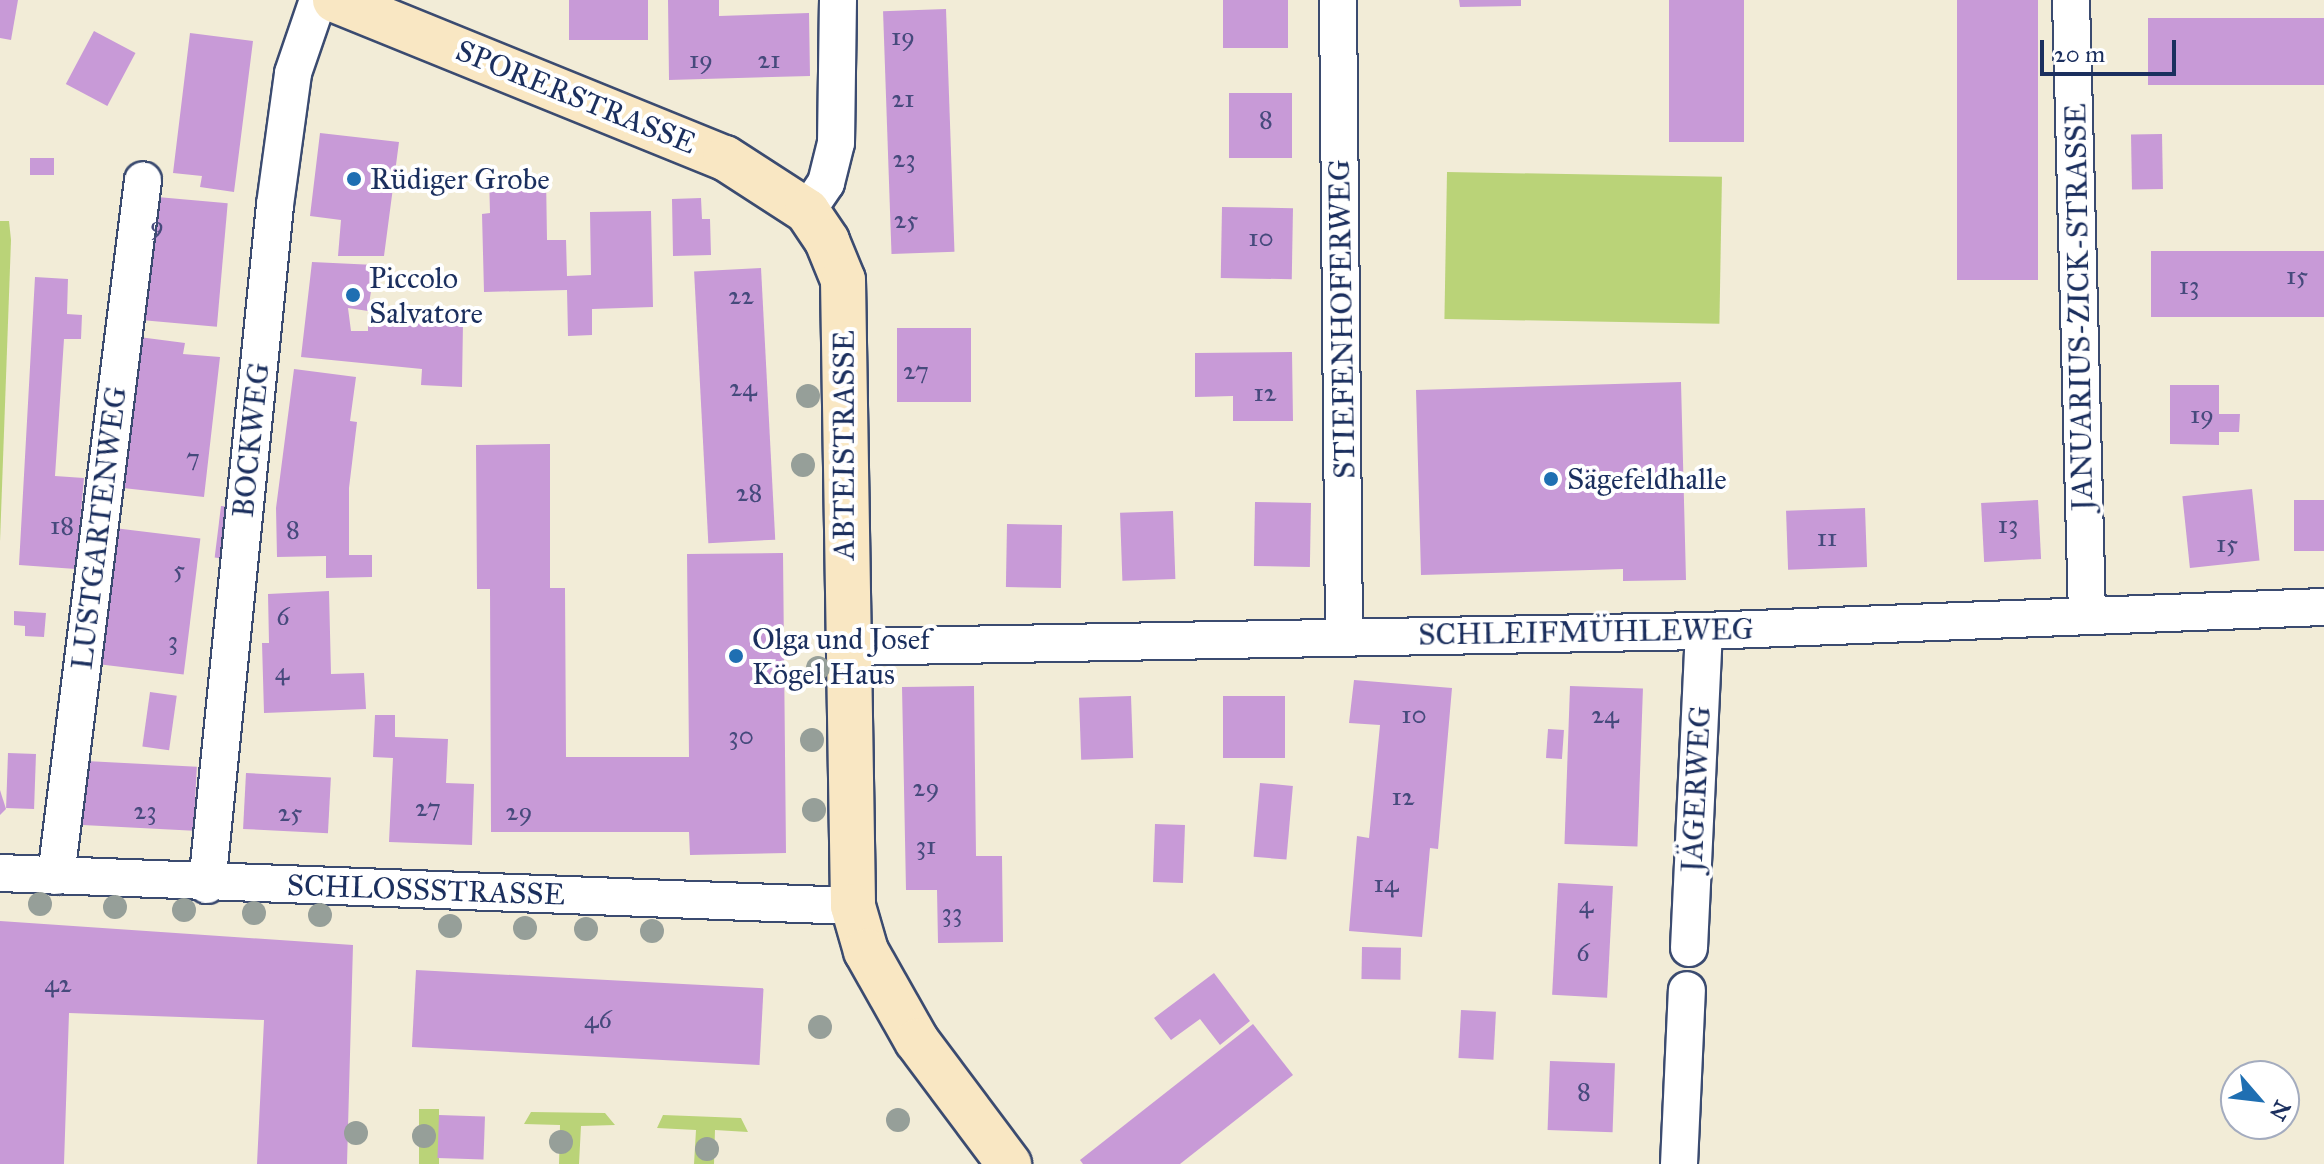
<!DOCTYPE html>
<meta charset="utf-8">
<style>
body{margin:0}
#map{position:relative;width:2324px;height:1164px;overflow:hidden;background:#f2ecd7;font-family:"IM FELL Great Primer",serif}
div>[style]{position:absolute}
.green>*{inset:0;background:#bad378;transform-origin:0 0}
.building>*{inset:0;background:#c89ad7;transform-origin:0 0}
.roads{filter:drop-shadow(2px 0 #3b4b70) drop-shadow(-2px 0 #3b4b70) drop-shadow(0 2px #3b4b70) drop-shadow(0 -2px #3b4b70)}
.street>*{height:36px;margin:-18px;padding:0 18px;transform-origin:18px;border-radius:18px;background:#fff}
.secondary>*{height:44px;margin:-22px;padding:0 22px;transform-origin:22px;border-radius:22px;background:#f9e7c3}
.trees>*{width:24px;height:24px;margin:-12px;border-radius:50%;background:#969f99}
.dots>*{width:22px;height:22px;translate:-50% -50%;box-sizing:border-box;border:4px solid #fff;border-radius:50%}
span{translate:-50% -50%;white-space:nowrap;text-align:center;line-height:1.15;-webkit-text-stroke:8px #fff;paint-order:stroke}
.number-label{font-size:26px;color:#464a7c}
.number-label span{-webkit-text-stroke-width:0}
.street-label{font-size:30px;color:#1b2f5e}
.poi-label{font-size:30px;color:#1b2f5e}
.left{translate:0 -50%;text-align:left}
.north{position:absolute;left:2220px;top:1060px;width:80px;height:80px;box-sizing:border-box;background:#fff;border:2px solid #a4acbf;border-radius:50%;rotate:118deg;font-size:22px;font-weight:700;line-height:32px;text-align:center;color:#1b2f5e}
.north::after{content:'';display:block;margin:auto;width:28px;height:36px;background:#1f6fb2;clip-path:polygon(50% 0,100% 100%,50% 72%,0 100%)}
.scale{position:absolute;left:2040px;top:40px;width:136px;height:36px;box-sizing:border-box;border:4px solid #1b2f5e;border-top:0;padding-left:10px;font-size:24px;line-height:28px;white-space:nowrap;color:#1b2f5e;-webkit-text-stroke:6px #fff;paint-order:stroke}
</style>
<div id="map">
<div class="green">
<i style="left:1447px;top:172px;width:275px;height:147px;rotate:1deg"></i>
<i style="clip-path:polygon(0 221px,9px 221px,11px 240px,0 542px)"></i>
<i style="left:419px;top:1109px;width:20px;height:55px"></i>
<i style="clip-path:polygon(531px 1112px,605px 1113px,615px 1125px,581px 1126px,579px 1164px,559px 1164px,560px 1125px,524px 1124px)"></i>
<i style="clip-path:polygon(663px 1115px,741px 1118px,748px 1132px,715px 1130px,714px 1164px,694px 1164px,696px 1130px,657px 1128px)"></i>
</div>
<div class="building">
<i style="clip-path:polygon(0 0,18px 0,11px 40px,0 38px)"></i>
<i style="left:569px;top:0;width:79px;height:40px"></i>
<i style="clip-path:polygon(668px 0,719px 0,719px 16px,809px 13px,810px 76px,669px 80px)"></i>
<i style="left:1223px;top:0;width:65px;height:48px"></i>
<i style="clip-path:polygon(1459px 0,1521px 0,1521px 6px,1460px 7px)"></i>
<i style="left:1669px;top:0;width:75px;height:142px"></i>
<i style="left:1957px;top:0;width:81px;height:280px"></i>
<i style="left:946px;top:9px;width:243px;height:63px;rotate:88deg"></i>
<i style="left:2324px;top:18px;width:67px;height:176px;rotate:90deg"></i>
<i style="left:94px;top:31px;width:47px;height:60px;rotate:28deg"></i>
<i style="clip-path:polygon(190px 33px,253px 41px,234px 192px,200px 187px,202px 176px,173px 173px)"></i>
<i style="left:1229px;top:93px;width:63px;height:65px"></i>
<i style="clip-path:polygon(320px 133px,399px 142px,384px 256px,338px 256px,341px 220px,310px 216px)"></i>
<i style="left:2162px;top:134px;width:55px;height:31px;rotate:89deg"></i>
<i style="left:30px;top:158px;width:24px;height:17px"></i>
<i style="clip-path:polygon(546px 175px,547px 240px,566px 240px,567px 276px,591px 275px,590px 212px,651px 211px,653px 307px,592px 309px,592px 335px,568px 336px,567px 290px,484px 292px,482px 214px,490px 213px,489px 176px)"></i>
<i style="left:146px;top:196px;width:82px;height:124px;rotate:5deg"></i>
<i style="clip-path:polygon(701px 198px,702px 219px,710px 219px,711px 255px,673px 256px,672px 199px)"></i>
<i style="left:1222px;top:207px;width:71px;height:71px;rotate:1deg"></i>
<i style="left:2324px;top:251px;width:66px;height:173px;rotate:90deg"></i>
<i style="clip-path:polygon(312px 262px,375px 265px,368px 311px,348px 308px,351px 331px,368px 331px,368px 320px,463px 322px,462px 387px,421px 385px,422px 369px,301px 357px)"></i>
<i style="left:761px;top:268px;width:272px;height:67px;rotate:87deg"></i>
<i style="clip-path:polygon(35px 277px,68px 279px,67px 314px,82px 315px,81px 339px,64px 339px,55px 476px,84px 478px,76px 569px,19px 565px)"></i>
<i style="left:971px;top:328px;width:74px;height:74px;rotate:90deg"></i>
<i style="clip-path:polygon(139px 337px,185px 343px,183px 354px,220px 357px,204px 497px,114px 487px)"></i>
<i style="clip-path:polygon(1292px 352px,1293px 421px,1233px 421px,1233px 396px,1195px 397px,1195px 353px)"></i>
<i style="clip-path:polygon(294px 369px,356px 377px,350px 421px,357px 422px,349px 488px,349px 555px,372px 555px,372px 577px,326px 578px,326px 556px,277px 557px,276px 508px)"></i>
<i style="clip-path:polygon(1681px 382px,1686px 580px,1623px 581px,1623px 569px,1421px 575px,1416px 390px)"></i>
<i style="clip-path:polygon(2170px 385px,2219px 385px,2219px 414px,2240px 414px,2239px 432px,2219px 432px,2219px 445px,2170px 444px)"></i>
<i style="clip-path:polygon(550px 444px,550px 588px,565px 588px,566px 757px,689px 757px,687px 554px,783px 553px,786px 853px,690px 855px,689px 832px,491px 832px,490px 589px,477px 589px,476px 445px)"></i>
<i style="left:2252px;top:489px;width:72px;height:70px;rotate:84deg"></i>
<i style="left:2038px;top:500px;width:59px;height:57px;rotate:87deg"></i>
<i style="left:2294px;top:500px;width:30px;height:51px"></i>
<i style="left:1255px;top:502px;width:56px;height:64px;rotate:1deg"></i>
<i style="left:221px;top:506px;width:17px;height:52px;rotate:7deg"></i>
<i style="left:1865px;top:508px;width:59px;height:79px;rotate:88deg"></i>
<i style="left:1173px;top:511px;width:68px;height:53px;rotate:88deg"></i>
<i style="left:1007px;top:524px;width:55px;height:63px;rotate:1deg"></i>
<i style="left:114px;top:528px;width:87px;height:137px;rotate:7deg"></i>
<i style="clip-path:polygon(329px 591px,331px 674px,364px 673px,366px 709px,264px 713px,262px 643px,269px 643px,268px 594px)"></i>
<i style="clip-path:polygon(14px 611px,46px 613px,44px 637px,25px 636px,25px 626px,14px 625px)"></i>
<i style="clip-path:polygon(1354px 680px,1452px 688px,1438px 849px,1430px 848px,1422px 937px,1349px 931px,1357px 836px,1369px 838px,1380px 725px,1349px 723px)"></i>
<i style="clip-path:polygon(974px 686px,976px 856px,1002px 856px,1003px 942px,938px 943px,937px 890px,906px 890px,902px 687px)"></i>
<i style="left:1570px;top:686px;width:73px;height:158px;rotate:2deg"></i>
<i style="left:150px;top:692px;width:27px;height:55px;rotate:8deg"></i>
<i style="left:1131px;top:696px;width:62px;height:52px;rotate:88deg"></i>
<i style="left:1223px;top:696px;width:62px;height:62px"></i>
<i style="clip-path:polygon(375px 715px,395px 715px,395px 737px,448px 739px,446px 783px,474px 784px,472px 845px,389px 842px,393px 758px,373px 757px)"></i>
<i style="left:1548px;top:729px;width:16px;height:29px;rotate:4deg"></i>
<i style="left:8px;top:753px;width:28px;height:55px;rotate:2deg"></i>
<i style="left:86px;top:761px;width:111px;height:64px;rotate:3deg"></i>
<i style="left:246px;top:773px;width:85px;height:56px;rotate:3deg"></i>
<i style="left:1260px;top:783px;width:33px;height:74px;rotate:5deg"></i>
<i style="clip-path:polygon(0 790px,6px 809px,0 815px)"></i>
<i style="left:1155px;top:824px;width:30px;height:58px;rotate:2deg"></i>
<i style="left:1558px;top:883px;width:55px;height:112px;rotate:3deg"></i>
<i style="clip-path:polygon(0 921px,353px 945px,347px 1164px,257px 1164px,264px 1020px,69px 1013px,64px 1164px,0 1164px)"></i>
<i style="left:1362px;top:947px;width:39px;height:32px;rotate:1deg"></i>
<i style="left:416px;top:970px;width:348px;height:77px;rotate:3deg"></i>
<i style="clip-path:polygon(1214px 973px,1250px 1021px,1220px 1045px,1200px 1019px,1171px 1040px,1154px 1018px)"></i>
<i style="left:1461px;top:1010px;width:35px;height:48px;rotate:3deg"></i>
<i style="clip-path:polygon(1253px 1024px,1293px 1075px,1180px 1164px,1083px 1164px,1080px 1160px)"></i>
<i style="left:1550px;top:1061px;width:65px;height:69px;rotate:2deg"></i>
<i style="left:439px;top:1115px;width:46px;height:43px;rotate:2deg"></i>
</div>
<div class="roads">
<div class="street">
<i style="left:1338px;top:0;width:637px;rotate:89.46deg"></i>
<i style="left:2071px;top:0;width:615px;rotate:88.51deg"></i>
<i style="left:807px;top:211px;width:34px;rotate:-56deg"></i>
<i style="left:826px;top:183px;width:41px;rotate:-76deg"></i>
<i style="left:836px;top:143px;width:143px;rotate:-89.2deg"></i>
<i style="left:847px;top:647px;width:857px;rotate:-1.07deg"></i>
<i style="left:1704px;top:631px;width:620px;rotate:-2.22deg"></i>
<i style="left:0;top:873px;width:854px;rotate:2.22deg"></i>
<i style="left:56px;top:876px;width:701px;rotate:-82.87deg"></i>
<i style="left:207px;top:885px;width:683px;rotate:-84.29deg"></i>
<i style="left:275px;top:205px;width:133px;rotate:-82.2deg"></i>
<i style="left:293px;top:73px;width:77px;rotate:-71.1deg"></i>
<i style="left:1689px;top:948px;width:317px;rotate:-87.3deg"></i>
<i style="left:1679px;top:1164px;width:174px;rotate:-87.4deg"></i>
</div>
<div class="secondary">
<i style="left:335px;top:0;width:421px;rotate:22.1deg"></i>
<i style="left:725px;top:158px;width:98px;rotate:32.9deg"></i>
<i style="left:807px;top:211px;width:36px;rotate:56deg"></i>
<i style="left:827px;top:241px;width:42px;rotate:67.7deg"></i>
<i style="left:843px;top:280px;width:626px;rotate:89.08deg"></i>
<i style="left:853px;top:906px;width:47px;rotate:73.9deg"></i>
<i style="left:866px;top:951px;width:103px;rotate:60.5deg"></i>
<i style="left:917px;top:1041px;width:154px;rotate:53.2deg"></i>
</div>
</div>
<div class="trees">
<i style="left:808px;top:396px"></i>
<i style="left:803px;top:465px"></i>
<i style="left:818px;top:668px"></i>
<i style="left:812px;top:740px"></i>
<i style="left:814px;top:810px"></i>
<i style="left:40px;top:904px"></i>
<i style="left:115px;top:907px"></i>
<i style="left:184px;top:910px"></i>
<i style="left:254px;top:913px"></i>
<i style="left:320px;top:915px"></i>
<i style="left:450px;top:926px"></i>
<i style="left:525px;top:928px"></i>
<i style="left:586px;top:929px"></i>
<i style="left:652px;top:931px"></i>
<i style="left:820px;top:1027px"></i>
<i style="left:898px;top:1120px"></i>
<i style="left:356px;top:1133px"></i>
<i style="left:424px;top:1136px"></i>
<i style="left:561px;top:1142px"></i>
<i style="left:707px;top:1149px"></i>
</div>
<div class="dots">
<i style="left:354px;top:179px;background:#1f6fb2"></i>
<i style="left:353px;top:295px;background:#1f6fb2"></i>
<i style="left:1551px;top:479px;background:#1f6fb2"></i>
<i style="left:736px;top:656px;background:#1f6fb2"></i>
</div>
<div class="number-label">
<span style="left:903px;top:37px">19</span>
<span style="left:701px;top:60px">19</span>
<span style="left:769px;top:60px">21</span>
<span style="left:903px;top:99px">21</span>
<span style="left:1266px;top:120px">8</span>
<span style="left:904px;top:159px">23</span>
<span style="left:906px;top:220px">25</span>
<span style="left:157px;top:226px">9</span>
<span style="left:1261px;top:238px">10</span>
<span style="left:2297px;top:276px">15</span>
<span style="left:2189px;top:286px">13</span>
<span style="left:741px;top:296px">22</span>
<span style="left:916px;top:371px">27</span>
<span style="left:743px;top:388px">24</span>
<span style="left:1265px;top:393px">12</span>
<span style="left:2202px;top:415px">19</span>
<span style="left:193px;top:458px">7</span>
<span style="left:749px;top:493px">28</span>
<span style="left:2008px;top:525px">13</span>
<span style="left:62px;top:526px">18</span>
<span style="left:293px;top:530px">8</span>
<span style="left:1827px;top:538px">11</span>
<span style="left:2227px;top:544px">15</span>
<span style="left:179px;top:570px">5</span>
<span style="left:283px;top:617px">6</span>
<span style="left:173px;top:641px">3</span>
<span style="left:282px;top:672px">4</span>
<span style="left:1414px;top:715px">10</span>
<span style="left:1605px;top:715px">24</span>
<span style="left:741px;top:736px">30</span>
<span style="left:926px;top:788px">29</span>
<span style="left:1403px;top:797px">12</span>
<span style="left:428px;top:808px">27</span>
<span style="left:145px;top:811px">23</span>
<span style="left:519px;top:812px">29</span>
<span style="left:290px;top:813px">25</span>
<span style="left:926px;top:846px">31</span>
<span style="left:1386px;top:884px">14</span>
<span style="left:1586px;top:905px">4</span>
<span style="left:952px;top:913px">33</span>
<span style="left:1583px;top:953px">6</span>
<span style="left:58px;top:984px">42</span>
<span style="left:598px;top:1020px">46</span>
<span style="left:1584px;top:1092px">8</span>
</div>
<div class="street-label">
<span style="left:576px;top:97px;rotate:22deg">SPORERSTRASSE</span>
<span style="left:2079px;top:307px;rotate:-91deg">JANUARIUS-ZICK-STRASSE</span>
<span style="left:1342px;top:319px;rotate:-91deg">STIEFENHOFERWEG</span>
<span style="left:251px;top:440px;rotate:-84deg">BOCKWEG</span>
<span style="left:844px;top:445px;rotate:-90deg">ABTEISTRASSE</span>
<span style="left:99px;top:528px;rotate:-83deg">LUSTGARTENWEG</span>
<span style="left:1586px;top:632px;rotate:-1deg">SCHLEIFMÜHLEWEG</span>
<span style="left:1696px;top:789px;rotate:-87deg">JÄGERWEG</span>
<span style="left:426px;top:890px;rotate:2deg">SCHLOSSSTRASSE</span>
</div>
<div class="poi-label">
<span class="left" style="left:370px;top:179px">Rüdiger Grobe</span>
<span class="left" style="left:369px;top:295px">Piccolo<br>Salvatore</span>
<span class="left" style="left:1567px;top:479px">Sägefeldhalle</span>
<span class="left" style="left:752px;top:656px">Olga und Josef<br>Kögel Haus</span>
</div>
<div class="north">N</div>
<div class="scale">20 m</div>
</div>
